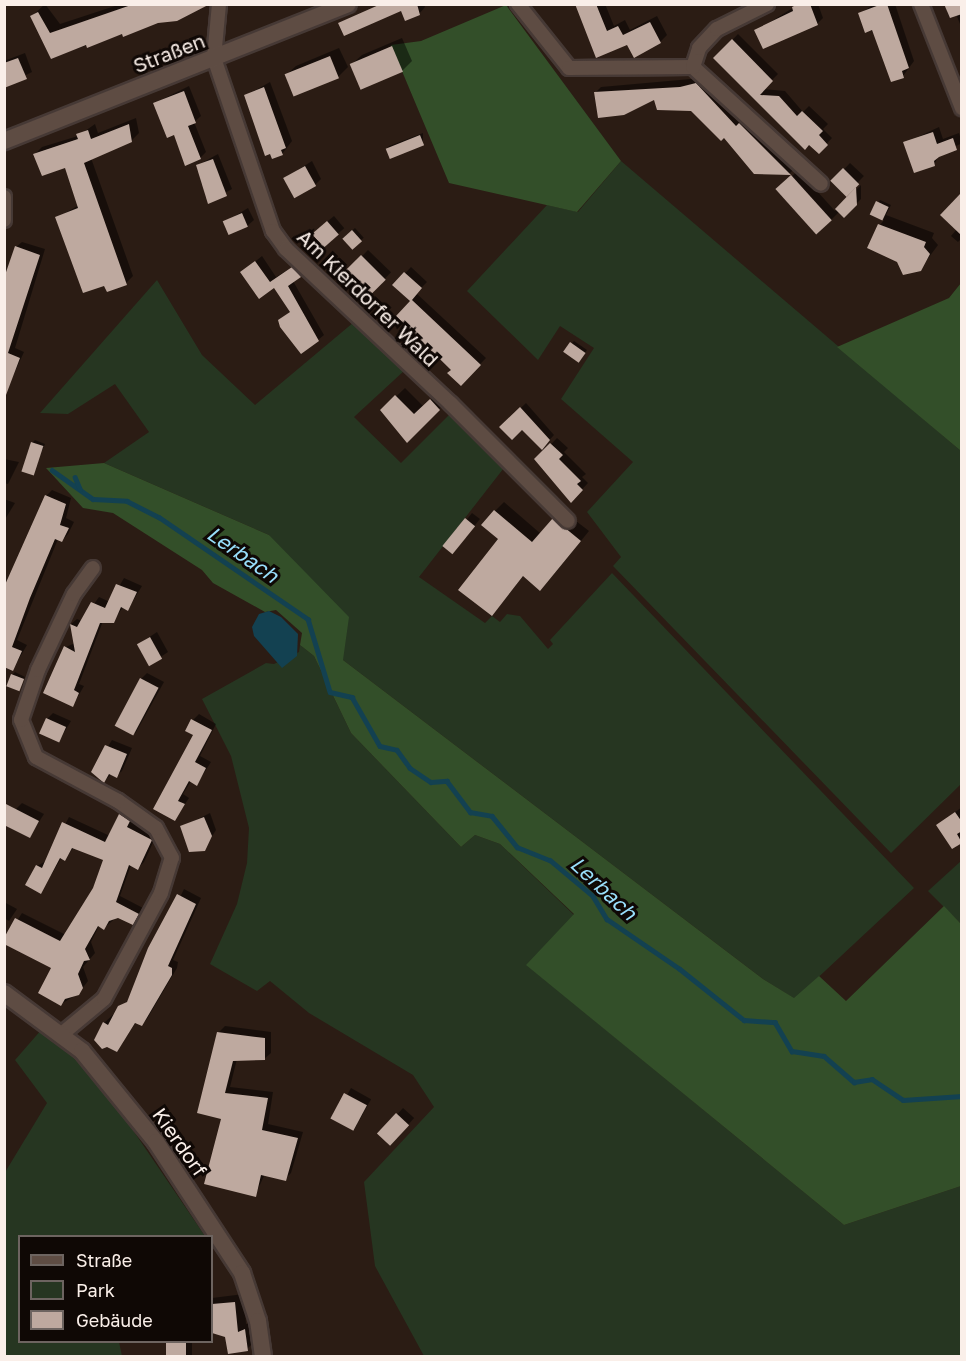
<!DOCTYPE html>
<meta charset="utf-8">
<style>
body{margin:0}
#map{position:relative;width:966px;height:1361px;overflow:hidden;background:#2b1c14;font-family:"Golos Text",sans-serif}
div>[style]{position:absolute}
.green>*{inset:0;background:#263621}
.forest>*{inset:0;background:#334f29}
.water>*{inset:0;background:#134151}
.shadow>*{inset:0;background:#0007;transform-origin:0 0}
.stream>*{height:4.5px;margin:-2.25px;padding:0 2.25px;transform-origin:2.25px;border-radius:2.25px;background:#134151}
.building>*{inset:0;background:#bea99f;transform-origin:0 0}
.roads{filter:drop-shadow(2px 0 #463935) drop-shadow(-2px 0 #463935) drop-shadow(0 2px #463935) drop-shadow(0 -2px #463935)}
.minor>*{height:14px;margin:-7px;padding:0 7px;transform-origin:7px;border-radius:7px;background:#5e4c43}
.secondary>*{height:16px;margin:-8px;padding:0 8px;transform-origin:8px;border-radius:8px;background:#5e4c43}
span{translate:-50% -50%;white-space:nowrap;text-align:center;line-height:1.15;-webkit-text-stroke:6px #0f0805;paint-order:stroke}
.street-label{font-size:20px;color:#faefe9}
.water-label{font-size:21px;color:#98defa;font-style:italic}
.frame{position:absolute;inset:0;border:6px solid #faefe9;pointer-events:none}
.legend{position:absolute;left:18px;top:1235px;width:195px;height:108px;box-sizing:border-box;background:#0f0805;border:2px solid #6d6460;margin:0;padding:8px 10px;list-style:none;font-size:18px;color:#faefe9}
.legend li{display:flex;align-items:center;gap:12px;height:30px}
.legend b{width:30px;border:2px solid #6d6460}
</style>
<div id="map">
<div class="green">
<i style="clip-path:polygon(621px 161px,961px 451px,961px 784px,891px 853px,613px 566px,621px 557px,587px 512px,633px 462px,561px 399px,594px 348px,560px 326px,538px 360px,467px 291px,547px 205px,578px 212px)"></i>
<i style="clip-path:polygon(157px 280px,202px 355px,255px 405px,354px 322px,405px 370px,354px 417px,401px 463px,451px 413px,507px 464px,419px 577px,485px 623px,492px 616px,500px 622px,507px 614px,520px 616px,548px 649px,553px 644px,550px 640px,612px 573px,914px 888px,795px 999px,763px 979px,343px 660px,269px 535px,104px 463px,149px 432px,115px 384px,68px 414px,40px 413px)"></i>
<i style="clip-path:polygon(300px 645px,314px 656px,351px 733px,461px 847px,475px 835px,500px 844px,574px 915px,527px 965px,844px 1225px,961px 1186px,961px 1356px,424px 1356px,375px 1266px,364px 1182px,434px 1107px,413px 1075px,309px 1013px,270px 981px,257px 991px,210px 964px,237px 904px,247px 863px,249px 828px,231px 756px,202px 699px,266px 663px,274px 664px,299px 652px)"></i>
<i style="clip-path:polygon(961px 861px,961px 924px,928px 891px)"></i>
<i style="clip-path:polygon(42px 1029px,86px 1067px,109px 1095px,205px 1236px,20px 1236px,20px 1342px,119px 1342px,122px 1356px,5px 1356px,4px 1174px,47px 1103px,15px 1060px)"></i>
</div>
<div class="forest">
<i style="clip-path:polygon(506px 5px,621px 161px,577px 212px,449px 183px,391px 45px,421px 41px)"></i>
<i style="clip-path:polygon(961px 283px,961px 451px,837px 347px,949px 298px)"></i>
<i style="clip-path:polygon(104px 463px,269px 535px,349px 617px,343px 660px,763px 979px,794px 998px,819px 976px,846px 1001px,944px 906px,961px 924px,961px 1186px,844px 1225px,526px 965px,574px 914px,500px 844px,475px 835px,461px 847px,351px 733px,314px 656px,300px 645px,302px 633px,276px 610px,265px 612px,213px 583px,202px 570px,113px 513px,83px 508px,46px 468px)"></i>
</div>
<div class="water">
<i style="clip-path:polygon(269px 611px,281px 617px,298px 634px,297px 656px,282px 668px,254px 636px,252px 627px,259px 614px)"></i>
</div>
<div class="shadow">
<i style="clip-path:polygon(45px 4px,60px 24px,121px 4px,200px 4px,193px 11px,51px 57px,32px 16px)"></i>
<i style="clip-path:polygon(399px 4px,424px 4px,425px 7px,419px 14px)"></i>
<i style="clip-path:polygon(577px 4px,605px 4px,614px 26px,625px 20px,630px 30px,657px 16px,667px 35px,660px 42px,628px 43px,597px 56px)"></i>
<i style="clip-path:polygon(799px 4px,818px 4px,823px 18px,817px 24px,756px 31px)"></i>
<i style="clip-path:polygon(874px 4px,895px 4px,914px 61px,903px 76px,860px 14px)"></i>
<i style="clip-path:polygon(945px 4px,962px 4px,962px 29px,956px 14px,949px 17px)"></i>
<i style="clip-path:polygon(738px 34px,778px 74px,763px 89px,785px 91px,803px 112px,809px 106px,828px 124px,823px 129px,832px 138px,819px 152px,715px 58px)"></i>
<i style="clip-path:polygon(402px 38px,412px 61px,402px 71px,352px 64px,362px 55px)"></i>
<i style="clip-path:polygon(339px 48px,348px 67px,338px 77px,286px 75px,296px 66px)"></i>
<i style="clip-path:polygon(25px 53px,32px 72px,4px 86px,4px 61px)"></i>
<i style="clip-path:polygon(702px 78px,742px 121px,745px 118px,795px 168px,790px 173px,755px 173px,724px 136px,692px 110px,655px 98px,595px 93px,601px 87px)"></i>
<i style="clip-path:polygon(270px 82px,292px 141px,282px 154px,245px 96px)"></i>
<i style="clip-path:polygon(189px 86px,201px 116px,194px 122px,206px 152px,200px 158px,174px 133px,155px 103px)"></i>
<i style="clip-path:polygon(136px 118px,139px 133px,132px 140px,91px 158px,133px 276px,126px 283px,57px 218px,79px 205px,66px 166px,35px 154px,42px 147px,78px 136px,95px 124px,98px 133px)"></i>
<i style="clip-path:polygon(939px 127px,943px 139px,959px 133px,962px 143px,939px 155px,934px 165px,905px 143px)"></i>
<i style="clip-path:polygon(423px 133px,423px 144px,386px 149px,389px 146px)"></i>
<i style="clip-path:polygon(218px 154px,232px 189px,209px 202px,198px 165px)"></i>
<i style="clip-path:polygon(312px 161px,321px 179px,315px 185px,285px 178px)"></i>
<i style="left:850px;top:163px;width:19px;height:25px;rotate:43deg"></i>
<i style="clip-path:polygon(798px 170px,835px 211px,861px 185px,861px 199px,844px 216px,839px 212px,817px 234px,778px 191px)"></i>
<i style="clip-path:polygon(962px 195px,962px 238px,958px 242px,951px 236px,957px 229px,942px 215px)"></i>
<i style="clip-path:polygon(880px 200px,891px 205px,886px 215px,934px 233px,932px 238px,938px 245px,921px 268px,880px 225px,884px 220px,872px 215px)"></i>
<i style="clip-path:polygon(248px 208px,254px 220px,247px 226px,225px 222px)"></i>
<i style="left:334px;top:216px;width:16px;height:27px;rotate:50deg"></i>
<i style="left:355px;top:228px;width:13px;height:15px;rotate:48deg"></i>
<i style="clip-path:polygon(22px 242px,45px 249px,15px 348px,24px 352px,6px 391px,4px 298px,16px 247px)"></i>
<i style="left:368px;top:250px;width:32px;height:28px;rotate:44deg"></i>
<i style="clip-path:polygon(262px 256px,276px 277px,299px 263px,306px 271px,293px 281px,324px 335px,318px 340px,280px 320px,291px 311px,275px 286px,242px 272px)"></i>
<i style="clip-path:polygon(411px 267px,427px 282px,416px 293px,486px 358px,461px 384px,412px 301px,394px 285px)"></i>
<i style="clip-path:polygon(574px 341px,587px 350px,581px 358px,572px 343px)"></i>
<i style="clip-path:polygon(405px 388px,424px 407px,439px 391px,448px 400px,407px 441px,382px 410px)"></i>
<i style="clip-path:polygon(526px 403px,554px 435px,542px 448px,522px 428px,501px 427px)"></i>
<i style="clip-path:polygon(557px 438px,568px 448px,564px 452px,586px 474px,582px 477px,588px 483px,571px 501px,536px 460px)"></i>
<i style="clip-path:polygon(35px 440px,45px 444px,32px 473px,32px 443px)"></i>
<i style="clip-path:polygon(4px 459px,19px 462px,8px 484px,4px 483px)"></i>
<i style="clip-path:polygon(52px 490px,71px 498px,66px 518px,74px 522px,68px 534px,62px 541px,58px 539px,17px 640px,27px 645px,13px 669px,4px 666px,46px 496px)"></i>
<i style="clip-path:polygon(4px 499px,15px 503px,4px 521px)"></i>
<i style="clip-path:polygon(504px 502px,541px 534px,563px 511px,589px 531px,549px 580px,524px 575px,500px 605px,500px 539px,495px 511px)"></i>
<i style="clip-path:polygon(472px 513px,480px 519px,458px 546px,445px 546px)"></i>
<i style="clip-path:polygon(124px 578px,142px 586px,128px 609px,123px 607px,113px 622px,103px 621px,79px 684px,84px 686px,73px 705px,66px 647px,75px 643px,71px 624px,77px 619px,82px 621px,99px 597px,110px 602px)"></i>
<i style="clip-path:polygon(157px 632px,168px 652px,150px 664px,139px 644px)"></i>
<i style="clip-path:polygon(15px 672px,25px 677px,18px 690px,12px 675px)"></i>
<i style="clip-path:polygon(147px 673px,164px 682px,135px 734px,141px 679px)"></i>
<i style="clip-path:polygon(53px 713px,71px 721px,59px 741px,47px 719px)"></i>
<i style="clip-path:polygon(199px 714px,216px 724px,200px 756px,211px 762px,197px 784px,191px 781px,183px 794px,189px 798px,175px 819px,155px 808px,195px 734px,193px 720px)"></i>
<i style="clip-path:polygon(112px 740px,132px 748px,122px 771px,116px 776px,111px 774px,104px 782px,92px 772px)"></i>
<i style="clip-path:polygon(22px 803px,44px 814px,30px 836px,16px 809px)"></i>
<i style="clip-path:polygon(962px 807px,962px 841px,953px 847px,938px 825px)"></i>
<i style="clip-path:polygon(126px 809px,135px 815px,132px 821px,157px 834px,144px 862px,138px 868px,131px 865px,120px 896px,143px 908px,133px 924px,118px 916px,104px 928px,99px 926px,91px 942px,95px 953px,83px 967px,88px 981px,78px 994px,61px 1004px,53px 967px,4px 941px,22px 913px,66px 935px,94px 889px,104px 859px,74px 847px,65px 859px,62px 857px,41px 892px,27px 885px,37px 866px,46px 861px,69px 817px,110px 836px)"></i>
<i style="clip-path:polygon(210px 813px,216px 830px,204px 849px,182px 827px)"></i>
<i style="clip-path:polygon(184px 889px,201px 898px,173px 960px,178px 962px,177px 968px,147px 1019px,141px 1025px,136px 1022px,117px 1051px,104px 1023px,130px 999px)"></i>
<i style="clip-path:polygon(4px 902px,17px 909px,9px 921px,4px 918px)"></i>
<i style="clip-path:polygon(225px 1026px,271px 1032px,271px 1053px,264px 1059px,237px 1059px,230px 1087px,273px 1092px,268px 1124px,303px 1132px,291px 1173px,285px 1179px,265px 1174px,255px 1195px,223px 1118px,218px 1033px)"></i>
<i style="left:351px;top:1088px;width:23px;height:35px;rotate:29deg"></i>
<i style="left:403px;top:1108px;width:15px;height:35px;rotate:42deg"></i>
<i style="clip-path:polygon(244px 1294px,246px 1324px,253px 1322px,256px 1340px,247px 1349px,227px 1335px,212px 1333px,212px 1298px)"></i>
<i style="left:168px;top:1342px;width:24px;height:14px"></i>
</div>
<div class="stream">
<i style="left:52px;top:470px;width:50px;rotate:35.3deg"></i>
<i style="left:93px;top:499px;width:34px;rotate:3deg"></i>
<i style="left:127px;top:501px;width:36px;rotate:27deg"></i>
<i style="left:159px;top:517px;width:181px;rotate:34.4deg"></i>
<i style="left:308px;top:619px;width:76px;rotate:73.2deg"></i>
<i style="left:330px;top:692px;width:23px;rotate:13deg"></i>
<i style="left:352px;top:697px;width:56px;rotate:60.3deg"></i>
<i style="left:380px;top:746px;width:17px;rotate:13deg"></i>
<i style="left:397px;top:750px;width:22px;rotate:54deg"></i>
<i style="left:410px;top:768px;width:25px;rotate:34deg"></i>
<i style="left:431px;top:782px;width:16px;rotate:-4deg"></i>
<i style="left:447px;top:781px;width:39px;rotate:53deg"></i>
<i style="left:470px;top:812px;width:22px;rotate:10deg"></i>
<i style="left:492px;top:816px;width:40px;rotate:51deg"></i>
<i style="left:517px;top:847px;width:35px;rotate:22deg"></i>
<i style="left:550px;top:860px;width:56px;rotate:39.9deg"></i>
<i style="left:593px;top:896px;width:27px;rotate:59deg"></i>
<i style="left:607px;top:919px;width:88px;rotate:34.4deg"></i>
<i style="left:680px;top:969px;width:82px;rotate:38.6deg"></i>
<i style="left:744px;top:1020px;width:31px;rotate:4deg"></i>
<i style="left:775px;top:1022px;width:34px;rotate:60deg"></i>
<i style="left:792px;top:1051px;width:32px;rotate:9deg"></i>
<i style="left:824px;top:1056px;width:40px;rotate:41deg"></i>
<i style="left:854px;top:1082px;width:18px;rotate:-9deg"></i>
<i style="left:872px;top:1079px;width:37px;rotate:34deg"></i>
<i style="left:903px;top:1100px;width:59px;rotate:-3.9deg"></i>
<i style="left:75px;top:477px;width:13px;rotate:67deg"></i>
</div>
<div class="building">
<i style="clip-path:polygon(134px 4px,210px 4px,177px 21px,158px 23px,123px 37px,122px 34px,87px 48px,86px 45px,51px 59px,30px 16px,38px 12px,50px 33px)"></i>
<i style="clip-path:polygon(381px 4px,417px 4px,420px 15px,405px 21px,401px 11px,344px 36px,338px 23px)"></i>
<i style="clip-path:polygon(575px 4px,596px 4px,607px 31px,618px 26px,623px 35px,650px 22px,661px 43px,634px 58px,627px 45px,596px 58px)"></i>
<i style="clip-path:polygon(798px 4px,810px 4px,818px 25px,763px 49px,754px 30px,793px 11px,792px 7px)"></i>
<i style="clip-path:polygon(882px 4px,887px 4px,909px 68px,902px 71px,904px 78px,891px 82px,872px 30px,865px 33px,858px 13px)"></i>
<i style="clip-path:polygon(944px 4px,962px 4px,962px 14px,950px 18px)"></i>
<i style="clip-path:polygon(732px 39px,773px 81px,760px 95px,779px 96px,797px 116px,802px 111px,823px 131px,819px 135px,828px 145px,819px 154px,809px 145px,805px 150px,713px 58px)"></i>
<i style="left:392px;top:46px;width:28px;height:46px;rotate:67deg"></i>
<i style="left:330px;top:56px;width:24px;height:49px;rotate:68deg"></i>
<i style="clip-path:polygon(18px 58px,27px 79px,4px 88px,4px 63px)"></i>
<i style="clip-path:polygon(696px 83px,736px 126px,739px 123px,791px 175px,754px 174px,724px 138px,721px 141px,691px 111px,657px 110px,654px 100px,624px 115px,598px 118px,594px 92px,680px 87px)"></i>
<i style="clip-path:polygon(264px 87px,286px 148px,281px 150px,283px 155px,272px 159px,270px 154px,265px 156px,244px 95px)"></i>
<i style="clip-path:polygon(184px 91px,196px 123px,188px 126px,201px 159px,185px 166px,174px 135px,167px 138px,153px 103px)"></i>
<i style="clip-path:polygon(129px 124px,132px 142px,84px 163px,127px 285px,107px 292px,104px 286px,83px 293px,55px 217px,78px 208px,65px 168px,42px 176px,33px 154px,78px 139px,76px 134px,88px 130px,91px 139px)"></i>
<i style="clip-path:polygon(933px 132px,937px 144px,953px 138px,957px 150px,939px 157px,934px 161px,935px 166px,914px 173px,903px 142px)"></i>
<i style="left:420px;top:135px;width:11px;height:37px;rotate:68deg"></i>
<i style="clip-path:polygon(213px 159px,227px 196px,208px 204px,196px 165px)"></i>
<i style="left:305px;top:166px;width:23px;height:25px;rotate:61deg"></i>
<i style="left:843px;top:168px;width:23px;height:18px;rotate:45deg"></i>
<i style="left:791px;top:175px;width:61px;height:21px;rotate:48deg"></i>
<i style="clip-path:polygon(856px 187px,857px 205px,844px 218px,835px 209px)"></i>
<i style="clip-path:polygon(961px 193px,961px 235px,940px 215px)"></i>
<i style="left:876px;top:201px;width:14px;height:15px;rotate:25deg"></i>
<i style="left:242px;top:213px;width:15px;height:21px;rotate:67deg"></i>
<i style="left:327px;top:221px;width:18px;height:20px;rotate:49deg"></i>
<i style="clip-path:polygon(878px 224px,926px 242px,924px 247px,930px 254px,921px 271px,903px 275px,897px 262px,867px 248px)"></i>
<i style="left:352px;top:230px;width:15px;height:13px;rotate:48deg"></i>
<i style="clip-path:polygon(15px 246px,40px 255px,8px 353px,20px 358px,6px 395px,4px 278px)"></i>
<i style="left:361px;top:255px;width:35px;height:21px;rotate:45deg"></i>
<i style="clip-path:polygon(255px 261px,270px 282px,292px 267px,301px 277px,288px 286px,319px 341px,301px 354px,280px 327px,278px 320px,290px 312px,274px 288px,259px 299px,240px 272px)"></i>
<i style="clip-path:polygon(404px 272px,422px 288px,412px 300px,481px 365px,461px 386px,447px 373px,451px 370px,396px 316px,410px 301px,392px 285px)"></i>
<i style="left:570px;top:342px;width:19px;height:12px;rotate:35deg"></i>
<i style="clip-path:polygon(395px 395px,414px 414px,430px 399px,440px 410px,407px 443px,380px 410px)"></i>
<i style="clip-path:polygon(520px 407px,550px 440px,542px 450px,522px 430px,512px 440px,499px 427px)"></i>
<i style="left:31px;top:442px;width:13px;height:31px;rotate:18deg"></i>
<i style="clip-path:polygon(550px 443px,563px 455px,559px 459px,581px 481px,577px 484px,583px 490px,571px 503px,534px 459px)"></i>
<i style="clip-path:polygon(45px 495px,66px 504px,60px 525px,69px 528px,62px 542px,55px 539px,30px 598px,12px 647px,22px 651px,13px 671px,4px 667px,4px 587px)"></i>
<i style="clip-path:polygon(494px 510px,532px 542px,553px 518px,581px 541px,540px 591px,523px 576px,492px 616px,458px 590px,498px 539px,481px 525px)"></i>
<i style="left:465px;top:518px;width:13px;height:36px;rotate:39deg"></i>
<i style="clip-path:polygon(116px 584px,137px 592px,128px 611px,121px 607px,114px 623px,100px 623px,74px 690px,79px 693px,73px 707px,43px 693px,64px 646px,75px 652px,70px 624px,77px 627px,91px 602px,105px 608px)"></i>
<i style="left:150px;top:637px;width:25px;height:15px;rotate:61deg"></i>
<i style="left:11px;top:674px;width:14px;height:13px;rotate:21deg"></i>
<i style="left:140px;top:678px;width:21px;height:54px;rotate:28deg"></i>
<i style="left:46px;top:718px;width:22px;height:17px;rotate:24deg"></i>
<i style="clip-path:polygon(191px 719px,212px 730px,195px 762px,206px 768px,197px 786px,189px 781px,178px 801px,185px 804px,175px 821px,153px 809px,193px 735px,185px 731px)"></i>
<i style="clip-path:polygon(105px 745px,127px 754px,117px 778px,109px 774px,104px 783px,91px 772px)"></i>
<i style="clip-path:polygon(4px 803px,39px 821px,30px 838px,4px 825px)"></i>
<i style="clip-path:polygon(955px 812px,962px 822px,962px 831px,957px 834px,962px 843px,952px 849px,936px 825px)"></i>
<i style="clip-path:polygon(119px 814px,130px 821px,127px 827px,152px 840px,138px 870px,129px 865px,116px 902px,139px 914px,133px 925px,118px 918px,109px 921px,104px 930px,98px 926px,85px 949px,90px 960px,84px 961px,78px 974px,83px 988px,79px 995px,65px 999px,61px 1006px,38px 993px,51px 968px,4px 944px,4px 938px,15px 918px,60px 941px,93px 888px,103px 860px,72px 848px,65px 861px,60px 858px,41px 894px,25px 885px,36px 865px,42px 868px,62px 822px,105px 842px)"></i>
<i style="clip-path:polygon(204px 817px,212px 836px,205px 851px,189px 852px,180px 826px)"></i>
<i style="clip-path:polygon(177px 894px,196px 904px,168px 966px,172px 968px,172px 975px,142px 1026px,135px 1023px,117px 1052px,107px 1047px,102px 1049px,94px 1040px,103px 1022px,108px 1025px,118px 1006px,127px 1002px,148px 948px)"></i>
<i style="clip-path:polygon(217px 1032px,265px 1038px,265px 1060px,233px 1061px,225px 1093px,268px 1098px,262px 1130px,298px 1138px,286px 1181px,261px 1175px,256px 1197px,204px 1184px,221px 1119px,197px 1113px)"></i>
<i style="left:344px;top:1093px;width:26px;height:29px;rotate:28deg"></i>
<i style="left:396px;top:1113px;width:18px;height:28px;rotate:43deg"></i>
<i style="clip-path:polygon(235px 1302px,238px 1332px,245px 1329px,248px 1351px,228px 1354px,225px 1337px,212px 1333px,212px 1304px)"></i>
<i style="left:166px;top:1341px;width:20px;height:15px"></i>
</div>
<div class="roads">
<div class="minor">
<i style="left:219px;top:4px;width:54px;rotate:95.3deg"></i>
<i style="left:214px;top:58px;width:183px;rotate:71.2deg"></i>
<i style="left:273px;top:231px;width:22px;rotate:54deg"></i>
<i style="left:286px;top:249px;width:226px;rotate:43.2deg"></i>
<i style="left:451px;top:404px;width:165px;rotate:45deg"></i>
<i style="left:518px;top:4px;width:82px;rotate:51.4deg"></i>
<i style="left:569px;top:68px;width:124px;rotate:-0.5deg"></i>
<i style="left:693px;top:67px;width:173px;rotate:42.4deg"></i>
<i style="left:921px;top:4px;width:112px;rotate:68.5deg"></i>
<i style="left:693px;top:67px;width:20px;rotate:-72deg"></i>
<i style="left:699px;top:48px;width:26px;rotate:-47deg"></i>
<i style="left:717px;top:29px;width:56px;rotate:-26.6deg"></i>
<i style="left:4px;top:197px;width:23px;rotate:90deg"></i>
<i style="left:63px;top:1033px;width:53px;rotate:-39.7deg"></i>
<i style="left:104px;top:999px;width:120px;rotate:-61.7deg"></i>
<i style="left:161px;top:893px;width:37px;rotate:-73deg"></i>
<i style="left:172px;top:858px;width:34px;rotate:-118deg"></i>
<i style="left:156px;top:828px;width:47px;rotate:-144.6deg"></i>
<i style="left:118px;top:801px;width:93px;rotate:-151.8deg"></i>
<i style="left:36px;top:757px;width:40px;rotate:-112deg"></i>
<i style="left:21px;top:720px;width:53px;rotate:-71.2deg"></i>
<i style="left:38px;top:670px;width:84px;rotate:-64.7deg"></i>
<i style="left:74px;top:594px;width:32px;rotate:-54deg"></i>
</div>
<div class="secondary">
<i style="left:4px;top:141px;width:370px;rotate:-21.7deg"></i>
<i style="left:4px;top:993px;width:97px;rotate:36.6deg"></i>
<i style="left:82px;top:1051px;width:117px;rotate:50.9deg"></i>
<i style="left:156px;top:1142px;width:157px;rotate:56.7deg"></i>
<i style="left:242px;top:1273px;width:51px;rotate:71.6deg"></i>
<i style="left:258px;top:1321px;width:35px;rotate:82deg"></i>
</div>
</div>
<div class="street-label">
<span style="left:169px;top:53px;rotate:-21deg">Straßen</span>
<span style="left:368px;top:298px;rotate:44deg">Am Kierdorfer Wald</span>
<span style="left:180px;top:1142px;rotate:55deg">Kierdorf</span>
</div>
<div class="water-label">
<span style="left:243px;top:554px;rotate:35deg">Lerbach</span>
<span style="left:604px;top:888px;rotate:43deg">Lerbach</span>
</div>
<div class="frame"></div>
<ul class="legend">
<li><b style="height:8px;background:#5e4c43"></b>Straße</li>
<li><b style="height:16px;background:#263621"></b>Park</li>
<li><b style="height:16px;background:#bea99f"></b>Gebäude</li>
</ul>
</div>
